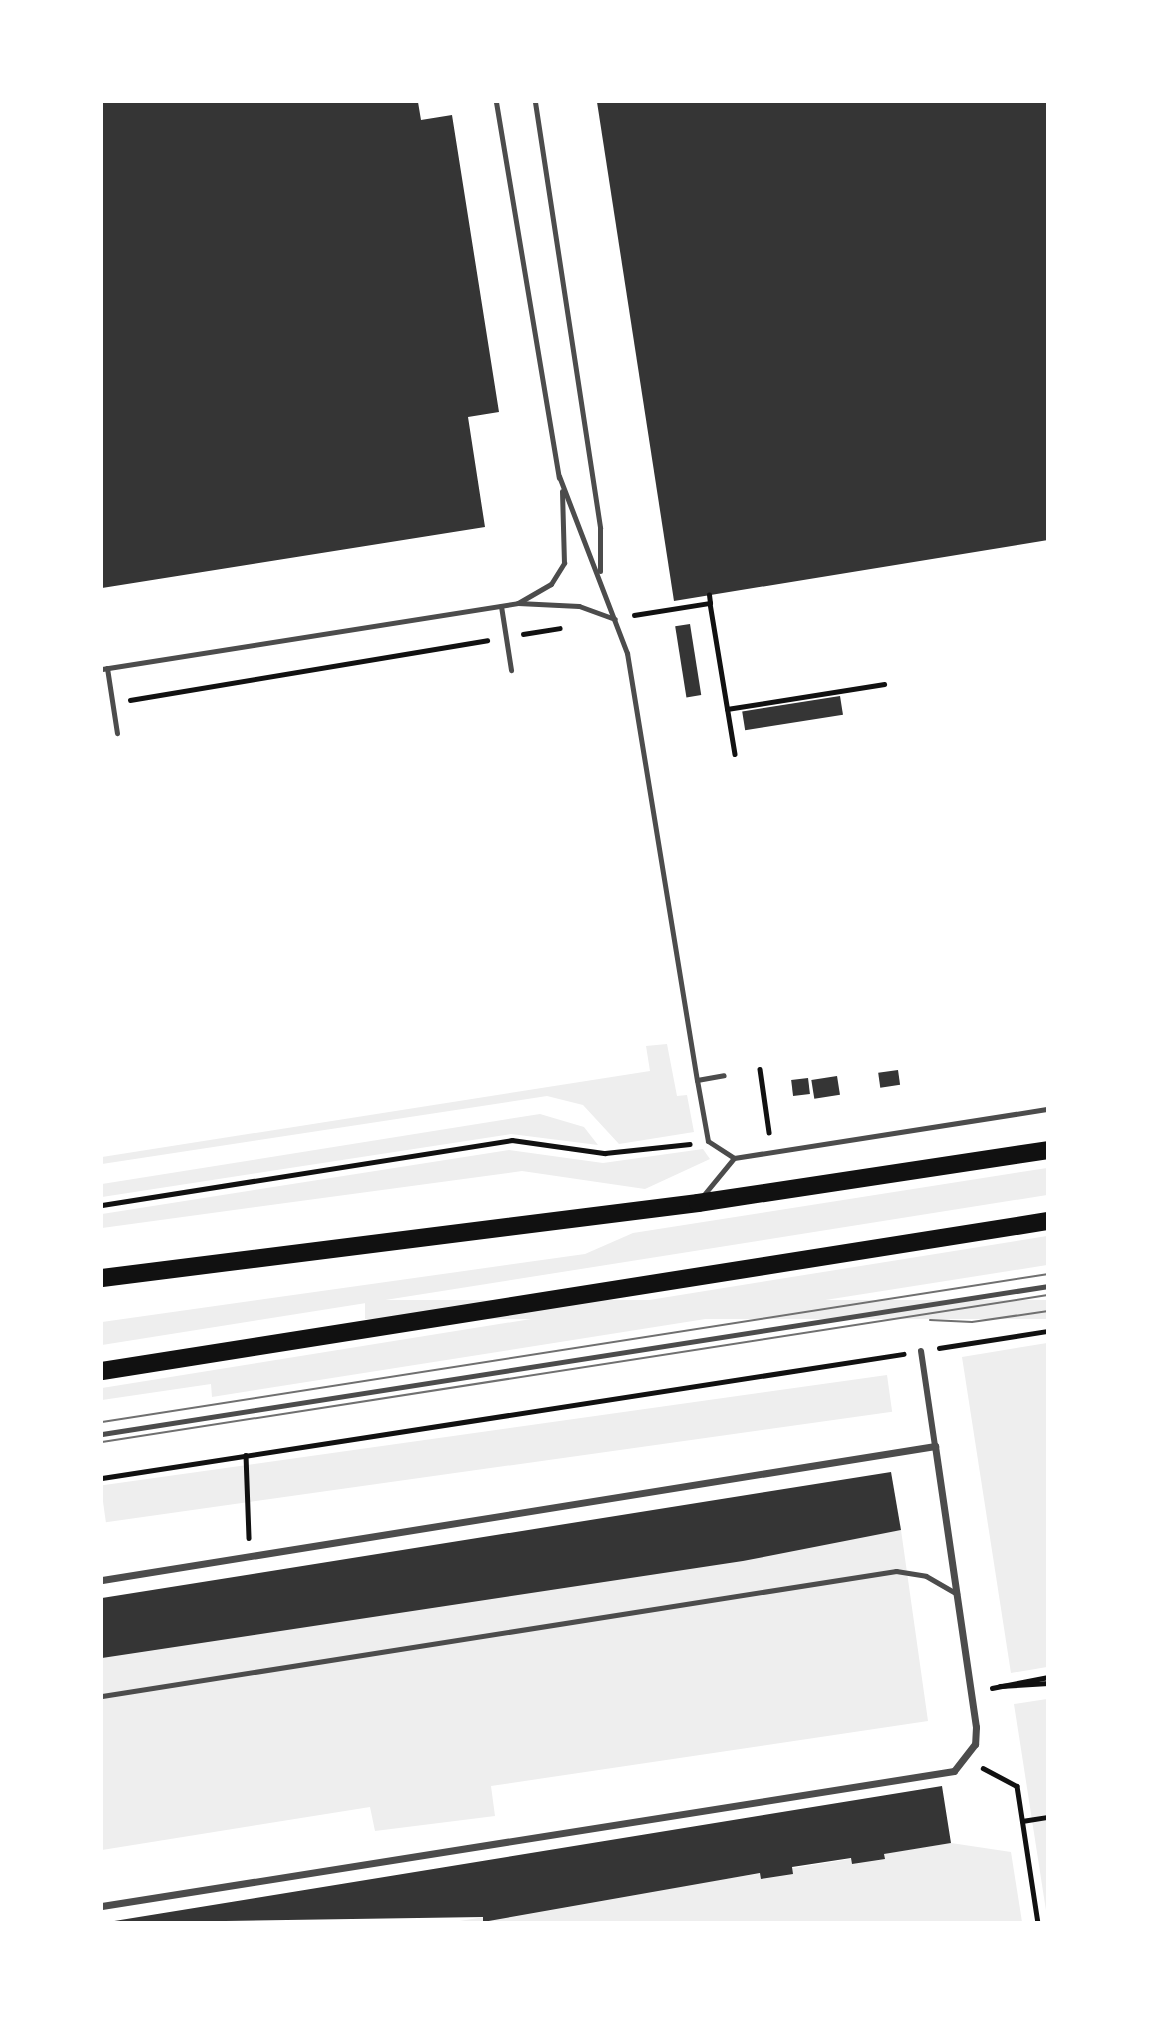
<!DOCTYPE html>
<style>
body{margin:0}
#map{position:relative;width:1149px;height:2024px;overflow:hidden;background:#fff;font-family:"PT Sans Narrow",sans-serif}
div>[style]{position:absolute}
.green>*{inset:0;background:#eee;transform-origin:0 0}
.building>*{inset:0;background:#353535;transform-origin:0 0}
.path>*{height:4.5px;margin:-2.25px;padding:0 2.25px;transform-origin:2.25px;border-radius:2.25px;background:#111}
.service>*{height:5px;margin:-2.5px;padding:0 2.5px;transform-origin:2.5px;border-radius:2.5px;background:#4c4c4c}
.pedestrian>*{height:6px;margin:-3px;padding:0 3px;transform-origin:3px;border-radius:3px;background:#4c4c4c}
.minor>*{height:7px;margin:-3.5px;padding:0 3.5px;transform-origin:3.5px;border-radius:3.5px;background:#4c4c4c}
.primary>*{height:18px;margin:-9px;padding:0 9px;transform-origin:9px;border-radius:9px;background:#111}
.tram>*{height:2px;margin:-1px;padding:0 1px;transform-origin:1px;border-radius:1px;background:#707070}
span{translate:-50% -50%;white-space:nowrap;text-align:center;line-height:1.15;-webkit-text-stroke:7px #fff;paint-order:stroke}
.frame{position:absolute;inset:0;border:103px solid #fff;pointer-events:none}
</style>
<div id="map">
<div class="green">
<i style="clip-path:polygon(667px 1044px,677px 1096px,687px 1095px,694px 1132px,619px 1144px,583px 1105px,547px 1096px,102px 1164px,102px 1157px,650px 1071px,646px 1046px)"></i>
<i style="clip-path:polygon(540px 1114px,584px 1127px,598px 1145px,511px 1134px,102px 1197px,102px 1184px)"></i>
<i style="clip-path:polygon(703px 1149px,710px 1159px,645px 1189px,522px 1171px,102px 1228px,102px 1214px,509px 1150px,603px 1163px)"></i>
<i style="clip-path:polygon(1047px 1168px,1047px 1195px,102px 1345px,102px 1322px,585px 1254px,633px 1233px)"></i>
<i style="clip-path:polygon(1047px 1236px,1047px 1265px,212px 1397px,211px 1384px,102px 1400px,102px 1388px)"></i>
<i style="left:1047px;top:1300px;width:19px;height:682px;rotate:90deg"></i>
<i style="clip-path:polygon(1047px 1343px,1047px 1667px,1011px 1673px,962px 1357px)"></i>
<i style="left:887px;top:1375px;width:37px;height:794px;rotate:82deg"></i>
<i style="clip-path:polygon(901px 1530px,928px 1721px,491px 1786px,495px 1816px,375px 1831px,370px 1807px,102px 1850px,102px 1656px)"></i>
<i style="clip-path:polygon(1047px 1699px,1047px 1917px,1014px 1704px)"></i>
<i style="clip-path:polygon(951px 1843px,1011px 1852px,1022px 1922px,447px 1923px)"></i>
</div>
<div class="building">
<i style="clip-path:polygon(102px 102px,418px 102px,421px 120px,452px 115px,499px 412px,468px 417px,485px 527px,102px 588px)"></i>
<i style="clip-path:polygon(597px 102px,1048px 102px,1048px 540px,674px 601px)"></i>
<i style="left:690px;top:624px;width:72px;height:15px;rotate:81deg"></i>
<i style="left:840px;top:696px;width:19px;height:99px;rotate:81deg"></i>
<i style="left:898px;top:1070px;width:15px;height:20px;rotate:82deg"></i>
<i style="left:837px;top:1076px;width:19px;height:26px;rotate:81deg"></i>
<i style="left:808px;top:1078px;width:16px;height:17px;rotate:83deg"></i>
<i style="clip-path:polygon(891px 1472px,901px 1530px,743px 1561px,102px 1658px,102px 1598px)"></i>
<i style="clip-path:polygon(942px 1786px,951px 1843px,884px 1854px,885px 1859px,852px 1864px,851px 1858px,792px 1867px,793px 1874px,761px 1879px,760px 1873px,483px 1922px,483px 1917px,102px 1923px)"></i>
</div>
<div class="path">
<i style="left:710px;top:603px;width:153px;rotate:80.6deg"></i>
<i style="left:634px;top:615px;width:77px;rotate:-9deg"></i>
<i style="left:710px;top:603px;width:8px;rotate:-97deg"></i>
<i style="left:523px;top:634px;width:37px;rotate:-9deg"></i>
<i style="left:130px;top:700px;width:362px;rotate:-9.5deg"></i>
<i style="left:727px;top:709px;width:159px;rotate:-9deg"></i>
<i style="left:760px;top:1069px;width:64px;rotate:81.9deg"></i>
<i style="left:102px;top:1205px;width:415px;rotate:-9deg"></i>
<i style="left:512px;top:1140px;width:94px;rotate:8deg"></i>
<i style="left:605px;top:1153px;width:85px;rotate:-6deg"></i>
<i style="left:939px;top:1348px;width:110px;rotate:-8.9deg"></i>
<i style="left:246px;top:1455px;width:83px;rotate:87.9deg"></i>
<i style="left:102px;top:1478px;width:811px;rotate:-8.8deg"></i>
<i style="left:1000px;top:1686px;width:48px;rotate:-3.6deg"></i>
<i style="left:992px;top:1688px;width:57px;rotate:-11.1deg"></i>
<i style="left:983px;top:1768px;width:38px;rotate:28deg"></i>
<i style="left:1017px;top:1786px;width:139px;rotate:81.3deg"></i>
<i style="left:1022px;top:1821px;width:26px;rotate:-9deg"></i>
</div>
<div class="service">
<i style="left:496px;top:102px;width:381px;rotate:80.5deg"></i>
<i style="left:535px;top:102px;width:431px;rotate:81.3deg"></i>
<i style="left:600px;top:528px;width:43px;rotate:90deg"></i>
<i style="left:559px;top:476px;width:190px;rotate:69deg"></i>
<i style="left:627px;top:653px;width:433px;rotate:80.7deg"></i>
<i style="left:697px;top:1080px;width:27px;rotate:-10deg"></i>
<i style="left:518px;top:603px;width:38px;rotate:-30deg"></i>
<i style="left:551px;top:584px;width:25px;rotate:-58deg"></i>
<i style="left:564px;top:563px;width:72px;rotate:-91.6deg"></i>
<i style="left:501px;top:606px;width:65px;rotate:81.1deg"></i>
<i style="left:107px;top:668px;width:66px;rotate:81.3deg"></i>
<i style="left:102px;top:669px;width:421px;rotate:-9deg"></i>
<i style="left:518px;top:603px;width:61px;rotate:2.8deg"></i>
<i style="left:579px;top:606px;width:38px;rotate:20deg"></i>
<i style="left:697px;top:1080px;width:62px;rotate:79.8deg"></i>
<i style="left:708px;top:1141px;width:31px;rotate:33deg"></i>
<i style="left:702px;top:1197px;width:50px;rotate:-50.6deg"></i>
<i style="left:734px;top:1158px;width:318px;rotate:-8.9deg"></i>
<i style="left:102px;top:1434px;width:958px;rotate:-8.89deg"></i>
<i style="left:102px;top:1696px;width:804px;rotate:-8.95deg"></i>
<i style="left:896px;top:1571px;width:30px;rotate:9deg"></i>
<i style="left:926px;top:1576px;width:36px;rotate:30deg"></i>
</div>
<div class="pedestrian">
<i style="left:921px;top:1351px;width:96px;rotate:81.6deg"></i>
</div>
<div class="minor">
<i style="left:102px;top:1580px;width:844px;rotate:-9.14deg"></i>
<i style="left:935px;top:1446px;width:284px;rotate:81.7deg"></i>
<i style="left:976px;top:1727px;width:17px;rotate:93deg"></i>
<i style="left:975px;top:1744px;width:34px;rotate:128deg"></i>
<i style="left:954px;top:1771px;width:863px;rotate:171deg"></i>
</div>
<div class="primary">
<i style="left:102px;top:1278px;width:601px;rotate:-7.17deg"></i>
<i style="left:698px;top:1203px;width:354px;rotate:-8.6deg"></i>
<i style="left:102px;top:1371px;width:958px;rotate:-9.01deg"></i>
</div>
<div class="tram">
<i style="left:930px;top:1320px;width:42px;rotate:2.7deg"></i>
<i style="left:972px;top:1322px;width:77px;rotate:-8.2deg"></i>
<i style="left:102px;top:1422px;width:958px;rotate:-8.89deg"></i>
<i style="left:102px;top:1442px;width:957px;rotate:-8.83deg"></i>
</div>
<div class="frame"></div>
</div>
